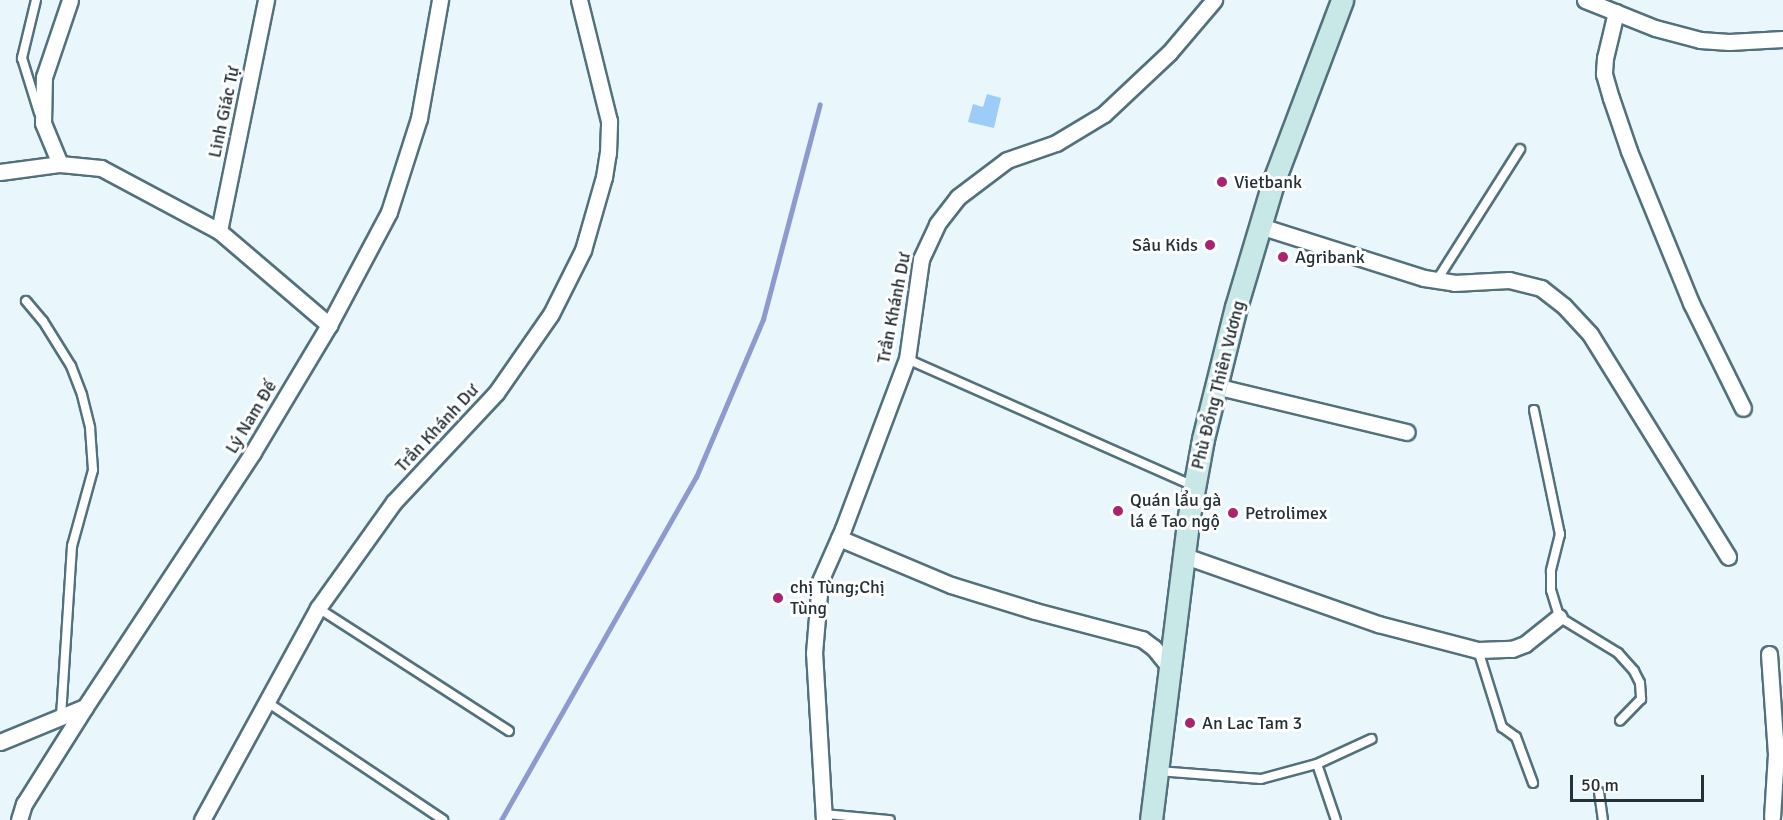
<!DOCTYPE html>
<meta charset="utf-8">
<style>
body{margin:0}
#map{position:relative;width:1783px;height:820px;overflow:hidden;background:#e9f6fb;font-family:Signika,sans-serif}
div>[style]{position:absolute}
.stream>*{height:5px;margin:-2.5px;padding:0 2.5px;transform-origin:2.5px;border-radius:2.5px;background:#8e9acf}
.building>*{inset:0;background:#9eccf8}
.roads{filter:drop-shadow(2px 0 #52717c) drop-shadow(-2px 0 #52717c) drop-shadow(0 2px #52717c) drop-shadow(0 -2px #52717c)}
.service>*{height:8px;margin:-4px;padding:0 4px;transform-origin:4px;border-radius:4px;background:#fff}
.minor>*{height:15px;margin:-7.5px;padding:0 7.5px;transform-origin:7.5px;border-radius:7.5px;background:#fff}
.secondary>*{height:21px;margin:-10.5px;padding:0 10.5px;transform-origin:10.5px;border-radius:10.5px;background:#c8e8e8}
.dots>*{width:16px;height:16px;translate:-50% -50%;box-sizing:border-box;border:3px solid #fff;border-radius:50%}
span{translate:-50% -50%;white-space:nowrap;text-align:center;line-height:1.15;-webkit-text-stroke:6px #fff;paint-order:stroke}
.street-label{font-size:18px;color:#243136}
.poi-label{font-size:18px;color:#243136}
.left{translate:0 -50%;text-align:left}
.right{translate:-100% -50%;text-align:right}
.scale{position:absolute;left:1570px;top:775px;width:134px;height:27px;box-sizing:border-box;border:3px solid #243136;border-top:0;padding-left:8px;font-size:18px;line-height:21px;white-space:nowrap;color:#243136;-webkit-text-stroke:4px #fff;paint-order:stroke}
</style>
<div id="map">
<div class="stream">
<i style="left:501px;top:820px;width:395px;rotate:-60.4deg"></i>
<i style="left:696px;top:477px;width:172px;rotate:-67deg"></i>
<i style="left:763px;top:319px;width:222px;rotate:-75.2deg"></i>
</div>
<div class="building">
<i style="clip-path:polygon(987px 94px,1001px 98px,994px 128px,968px 122px,973px 104px,983px 107px)"></i>
</div>
<div class="roads">
<div class="service">
<i style="left:36px;top:0;width:60px;rotate:103.6deg"></i>
<i style="left:22px;top:58px;width:58px;rotate:72.8deg"></i>
<i style="left:1437px;top:280px;width:155px;rotate:-57.6deg"></i>
<i style="left:26px;top:301px;width:26px;rotate:50deg"></i>
<i style="left:43px;top:321px;width:53px;rotate:58.1deg"></i>
<i style="left:71px;top:366px;width:31px;rotate:69deg"></i>
<i style="left:82px;top:395px;width:34px;rotate:76deg"></i>
<i style="left:90px;top:428px;width:42px;rotate:85.9deg"></i>
<i style="left:93px;top:470px;width:79px;rotate:105.4deg"></i>
<i style="left:72px;top:546px;width:169px;rotate:93.7deg"></i>
<i style="left:907px;top:359px;width:313px;rotate:23.9deg"></i>
<i style="left:1534px;top:410px;width:127px;rotate:78.2deg"></i>
<i style="left:1560px;top:534px;width:38px;rotate:104deg"></i>
<i style="left:1551px;top:571px;width:19px;rotate:90deg"></i>
<i style="left:1551px;top:590px;width:28px;rotate:73deg"></i>
<i style="left:1559px;top:617px;width:69px;rotate:31.4deg"></i>
<i style="left:1618px;top:653px;width:24px;rotate:48deg"></i>
<i style="left:1634px;top:671px;width:13px;rotate:63deg"></i>
<i style="left:1640px;top:683px;width:16px;rotate:86deg"></i>
<i style="left:1641px;top:699px;width:30px;rotate:134deg"></i>
<i style="left:318px;top:608px;width:227px;rotate:32.8deg"></i>
<i style="left:1478px;top:650px;width:81px;rotate:72.7deg"></i>
<i style="left:1502px;top:727px;width:17px;rotate:36deg"></i>
<i style="left:1516px;top:737px;width:49px;rotate:69.7deg"></i>
<i style="left:267px;top:702px;width:212px;rotate:33.8deg"></i>
<i style="left:1317px;top:764px;width:59px;rotate:71.3deg"></i>
<i style="left:1158px;top:771px;width:103px;rotate:4.4deg"></i>
<i style="left:1261px;top:779px;width:58px;rotate:-15deg"></i>
<i style="left:1317px;top:764px;width:60px;rotate:-24.8deg"></i>
<i style="left:1599px;top:792px;width:28px;rotate:82deg"></i>
<i style="left:825px;top:814px;width:65px;rotate:5.3deg"></i>
</div>
<div class="minor">
<i style="left:1585px;top:0;width:75px;rotate:21.8deg"></i>
<i style="left:1655px;top:28px;width:47px;rotate:14.9deg"></i>
<i style="left:1700px;top:40px;width:29px;rotate:4deg"></i>
<i style="left:1729px;top:42px;width:54px;rotate:-3.2deg"></i>
<i style="left:1616px;top:12px;width:47px;rotate:103.4deg"></i>
<i style="left:1605px;top:58px;width:16px;rotate:94deg"></i>
<i style="left:1604px;top:74px;width:25px;rotate:74deg"></i>
<i style="left:1611px;top:98px;width:56px;rotate:71.2deg"></i>
<i style="left:1629px;top:151px;width:164px;rotate:67.8deg"></i>
<i style="left:1691px;top:303px;width:117px;rotate:63.7deg"></i>
<i style="left:60px;top:164px;width:44px;rotate:-112.5deg"></i>
<i style="left:43px;top:123px;width:46px;rotate:-88.8deg"></i>
<i style="left:44px;top:77px;width:81px;rotate:-71.3deg"></i>
<i style="left:0;top:172px;width:61px;rotate:-7.6deg"></i>
<i style="left:60px;top:164px;width:41px;rotate:5.6deg"></i>
<i style="left:101px;top:168px;width:134px;rotate:28.1deg"></i>
<i style="left:219px;top:231px;width:145px;rotate:40.5deg"></i>
<i style="left:1260px;top:226px;width:172px;rotate:17.6deg"></i>
<i style="left:1424px;top:278px;width:30px;rotate:9deg"></i>
<i style="left:1454px;top:283px;width:55px;rotate:-3.1deg"></i>
<i style="left:1509px;top:280px;width:33px;rotate:14deg"></i>
<i style="left:1541px;top:288px;width:29px;rotate:38deg"></i>
<i style="left:1564px;top:306px;width:38px;rotate:47deg"></i>
<i style="left:1590px;top:334px;width:262px;rotate:58.2deg"></i>
<i style="left:219px;top:231px;width:236px;rotate:-78.5deg"></i>
<i style="left:1215px;top:386px;width:197px;rotate:13.5deg"></i>
<i style="left:839px;top:538px;width:121px;rotate:22.8deg"></i>
<i style="left:951px;top:585px;width:88px;rotate:17.2deg"></i>
<i style="left:1035px;top:611px;width:111px;rotate:14.7deg"></i>
<i style="left:1142px;top:639px;width:15px;rotate:37deg"></i>
<i style="left:1154px;top:648px;width:26px;rotate:51deg"></i>
<i style="left:1185px;top:556px;width:205px;rotate:19.4deg"></i>
<i style="left:1378px;top:624px;width:103px;rotate:14.6deg"></i>
<i style="left:1478px;top:650px;width:34px;rotate:-2deg"></i>
<i style="left:1512px;top:649px;width:14px;rotate:-21deg"></i>
<i style="left:1525px;top:644px;width:43px;rotate:-38.5deg"></i>
<i style="left:1769px;top:654px;width:100px;rotate:86deg"></i>
<i style="left:1776px;top:754px;width:63px;rotate:93.6deg"></i>
<i style="left:0;top:742px;width:92px;rotate:-22.4deg"></i>
<i style="left:19px;top:820px;width:17px;rotate:-73deg"></i>
<i style="left:24px;top:804px;width:115px;rotate:-57.8deg"></i>
<i style="left:85px;top:707px;width:305px;rotate:-56.6deg"></i>
<i style="left:253px;top:452px;width:148px;rotate:-59.1deg"></i>
<i style="left:329px;top:325px;width:128px;rotate:-62deg"></i>
<i style="left:389px;top:212px;width:99px;rotate:-72.3deg"></i>
<i style="left:419px;top:118px;width:120px;rotate:-79.9deg"></i>
<i style="left:202px;top:820px;width:242px;rotate:-61.3deg"></i>
<i style="left:318px;top:608px;width:130px;rotate:-54.4deg"></i>
<i style="left:394px;top:502px;width:149px;rotate:-46.9deg"></i>
<i style="left:496px;top:393px;width:96px;rotate:-55.2deg"></i>
<i style="left:551px;top:314px;width:72px;rotate:-63.4deg"></i>
<i style="left:583px;top:250px;width:76px;rotate:-74deg"></i>
<i style="left:604px;top:177px;width:24px;rotate:-81deg"></i>
<i style="left:608px;top:153px;width:32px;rotate:-88deg"></i>
<i style="left:609px;top:121px;width:125px;rotate:-103.9deg"></i>
<i style="left:824px;top:820px;width:167px;rotate:-93.4deg"></i>
<i style="left:814px;top:653px;width:72px;rotate:-85.2deg"></i>
<i style="left:820px;top:581px;width:57px;rotate:-66.1deg"></i>
<i style="left:843px;top:529px;width:182px;rotate:-69.4deg"></i>
<i style="left:907px;top:359px;width:101px;rotate:-82deg"></i>
<i style="left:921px;top:259px;width:38px;rotate:-65deg"></i>
<i style="left:937px;top:224px;width:34px;rotate:-52deg"></i>
<i style="left:958px;top:197px;width:61px;rotate:-37.1deg"></i>
<i style="left:1007px;top:160px;width:52px;rotate:-19.1deg"></i>
<i style="left:1056px;top:143px;width:56px;rotate:-31.1deg"></i>
<i style="left:1104px;top:114px;width:89px;rotate:-43.2deg"></i>
<i style="left:1169px;top:53px;width:70px;rotate:-49.7deg"></i>
</div>
<div class="secondary">
<i style="left:1151px;top:820px;width:301px;rotate:-82.9deg"></i>
<i style="left:1188px;top:521px;width:83px;rotate:-79.6deg"></i>
<i style="left:1203px;top:439px;width:136px;rotate:-76deg"></i>
<i style="left:1236px;top:307px;width:129px;rotate:-73.4deg"></i>
<i style="left:1273px;top:183px;width:196px;rotate:-69.3deg"></i>
</div>
</div>
<div class="dots">
<i style="left:1222px;top:182px;background:#a9246d"></i>
<i style="left:1210px;top:245px;background:#a9246d"></i>
<i style="left:1283px;top:257px;background:#a9246d"></i>
<i style="left:1118px;top:511px;background:#a9246d"></i>
<i style="left:1233px;top:513px;background:#a9246d"></i>
<i style="left:778px;top:598px;background:#a9246d"></i>
<i style="left:1190px;top:723px;background:#a9246d"></i>
</div>
<div class="street-label">
<span style="left:224px;top:112px;rotate:-78deg">Linh Giác Tự</span>
<span style="left:894px;top:308px;rotate:-79deg">Trần Khánh Dư</span>
<span style="left:1218px;top:385px;rotate:-76deg">Phù Đổng Thiên Vương</span>
<span style="left:251px;top:417px;rotate:-59deg">Lý Nam Đế</span>
<span style="left:437px;top:428px;rotate:-47deg">Trần Khánh Dư</span>
</div>
<div class="poi-label">
<span class="left" style="left:1234px;top:182px">Vietbank</span>
<span class="right" style="left:1198px;top:245px">Sâu Kids</span>
<span class="left" style="left:1295px;top:257px">Agribank</span>
<span class="left" style="left:1130px;top:511px">Quán lẩu gà<br>lá é Tao ngộ</span>
<span class="left" style="left:1245px;top:513px">Petrolimex</span>
<span class="left" style="left:790px;top:598px">chị Tùng;Chị<br>Tùng</span>
<span class="left" style="left:1202px;top:723px">An Lac Tam 3</span>
</div>
<div class="scale">50 m</div>
</div>
